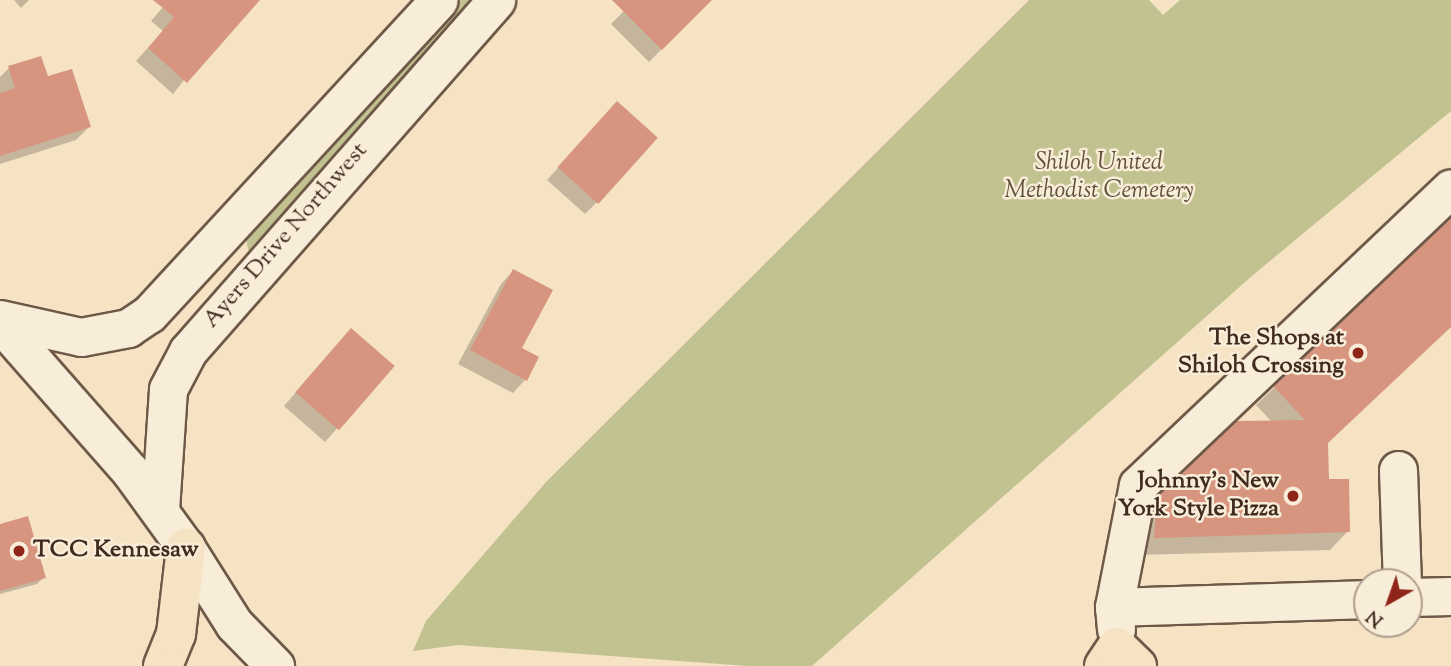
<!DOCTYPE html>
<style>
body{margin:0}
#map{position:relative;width:1451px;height:666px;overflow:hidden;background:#f5e3c4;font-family:"Sorts Mill Goudy",serif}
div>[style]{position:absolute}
.green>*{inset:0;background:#c2c190}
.shadow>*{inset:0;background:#0003}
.building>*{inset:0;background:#d79580;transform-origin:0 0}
.roads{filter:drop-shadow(2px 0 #6e5948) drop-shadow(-2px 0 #6e5948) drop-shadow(0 2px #6e5948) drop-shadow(0 -2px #6e5948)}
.minor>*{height:37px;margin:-18.5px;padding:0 18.5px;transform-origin:18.5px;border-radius:18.5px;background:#f8edd9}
.major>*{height:38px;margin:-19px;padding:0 19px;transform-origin:19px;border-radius:19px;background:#f5e3c4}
.dots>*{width:19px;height:19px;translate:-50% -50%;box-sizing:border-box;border:4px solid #f8edd9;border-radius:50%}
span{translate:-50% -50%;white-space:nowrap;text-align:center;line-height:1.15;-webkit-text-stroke:5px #f8edd9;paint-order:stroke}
.park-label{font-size:24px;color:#61503a;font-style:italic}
.street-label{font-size:24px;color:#412b1e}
.poi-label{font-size:24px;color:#412b1e;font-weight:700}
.right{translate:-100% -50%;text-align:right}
.left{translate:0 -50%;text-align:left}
.north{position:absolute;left:1353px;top:568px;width:70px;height:70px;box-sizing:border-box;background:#f8edd9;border:2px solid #af9f8e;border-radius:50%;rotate:220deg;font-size:19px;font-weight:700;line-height:28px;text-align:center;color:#412b1e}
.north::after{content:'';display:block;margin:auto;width:24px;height:32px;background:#8f2418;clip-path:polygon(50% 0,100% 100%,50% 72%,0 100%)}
</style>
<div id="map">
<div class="green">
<i style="clip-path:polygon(461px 0,480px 0,254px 250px,248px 250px,246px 238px)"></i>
<i style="clip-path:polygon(1029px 0,1149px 0,1163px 15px,1180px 0,1451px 0,1451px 111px,1253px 275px,812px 666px,748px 666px,458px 645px,413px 651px,426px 621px,546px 482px)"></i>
</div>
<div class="shadow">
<i style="clip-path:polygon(14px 0,29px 0,21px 8px)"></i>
<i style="clip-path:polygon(169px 0,248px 0,173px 94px,136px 61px,163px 31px,151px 21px)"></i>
<i style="clip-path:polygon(635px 0,710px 0,649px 62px,611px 24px)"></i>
<i style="clip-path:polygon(9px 68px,47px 79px,89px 127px,76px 140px,0 164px,0 77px)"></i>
<i style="clip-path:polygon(604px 116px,598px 201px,585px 214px,547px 180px)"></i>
<i style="clip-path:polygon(1451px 218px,1451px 326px,1326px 444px,1327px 481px,1348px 531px,1330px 550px,1136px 555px,1140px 516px,1159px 497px,1272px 422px,1256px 405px)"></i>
<i style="clip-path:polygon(513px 271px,525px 380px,513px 393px,458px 364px,501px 284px)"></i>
<i style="clip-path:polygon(339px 343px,392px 366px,325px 442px,284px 406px)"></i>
<i style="clip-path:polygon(0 526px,44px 577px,37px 584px,0 594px)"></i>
</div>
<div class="building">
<i style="clip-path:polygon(153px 0,260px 0,187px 83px,148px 48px,174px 17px)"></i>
<i style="clip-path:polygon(612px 0,712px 0,662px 50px)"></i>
<i style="clip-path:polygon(41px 56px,48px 76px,72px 69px,91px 127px,0 156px,0 93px,15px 88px,8px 66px)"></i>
<i style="left:617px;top:101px;width:55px;height:89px;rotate:42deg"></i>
<i style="clip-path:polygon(1451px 217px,1451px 327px,1328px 443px,1329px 479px,1349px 479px,1350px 532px,1154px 538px,1157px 496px,1236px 421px,1305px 420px,1273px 386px)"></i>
<i style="clip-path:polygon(513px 269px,553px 290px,522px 348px,539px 357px,527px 381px,470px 350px)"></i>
<i style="left:351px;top:328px;width:58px;height:85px;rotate:41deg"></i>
<i style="clip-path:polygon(28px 516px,46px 578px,0 591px,0 524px)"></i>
</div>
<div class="roads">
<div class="minor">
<i style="left:0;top:319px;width:83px;rotate:12.5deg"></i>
<i style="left:81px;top:337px;width:48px;rotate:-10.8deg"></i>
<i style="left:128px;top:328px;width:25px;rotate:-34deg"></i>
<i style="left:149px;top:314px;width:427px;rotate:-47.3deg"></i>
<i style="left:0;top:323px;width:197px;rotate:48.7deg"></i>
<i style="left:130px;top:471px;width:95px;rotate:54deg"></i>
<i style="left:186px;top:548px;width:90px;rotate:57.7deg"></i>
<i style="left:234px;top:624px;width:59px;rotate:45.7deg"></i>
<i style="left:1398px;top:470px;width:112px;rotate:88deg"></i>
<i style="left:160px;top:510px;width:121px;rotate:-86.2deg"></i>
<i style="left:168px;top:389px;width:43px;rotate:-62.2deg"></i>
<i style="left:188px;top:351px;width:467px;rotate:-48.7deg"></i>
<i style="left:1409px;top:597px;width:42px;rotate:-1.4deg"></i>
<i style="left:1114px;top:607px;width:124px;rotate:-78.9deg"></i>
<i style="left:1138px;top:485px;width:431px;rotate:-43.5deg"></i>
<i style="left:1116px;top:629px;width:22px;rotate:-95deg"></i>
<i style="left:1114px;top:607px;width:253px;rotate:-1.8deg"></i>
</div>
<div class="major">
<i style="left:163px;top:666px;width:35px;rotate:-68deg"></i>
<i style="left:176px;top:634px;width:87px;rotate:-83.4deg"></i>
<i style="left:1104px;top:666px;width:23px;rotate:-56deg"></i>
<i style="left:1117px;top:647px;width:28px;rotate:44deg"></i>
</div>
</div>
<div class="dots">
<i style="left:1358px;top:353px;background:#8f2418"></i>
<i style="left:1293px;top:496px;background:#8f2418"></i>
<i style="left:19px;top:551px;background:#8f2418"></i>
</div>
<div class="park-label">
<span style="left:1099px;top:178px">Shiloh United<br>Methodist Cemetery</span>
</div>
<div class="street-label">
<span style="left:286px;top:236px;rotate:-49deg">Ayers Drive Northwest</span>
</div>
<div class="poi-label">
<span class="right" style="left:1344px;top:353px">The Shops at<br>Shiloh Crossing</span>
<span class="right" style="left:1279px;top:496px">Johnny's New<br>York Style Pizza</span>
<span class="left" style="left:33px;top:551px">TCC Kennesaw</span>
</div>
<div class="north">N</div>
</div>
